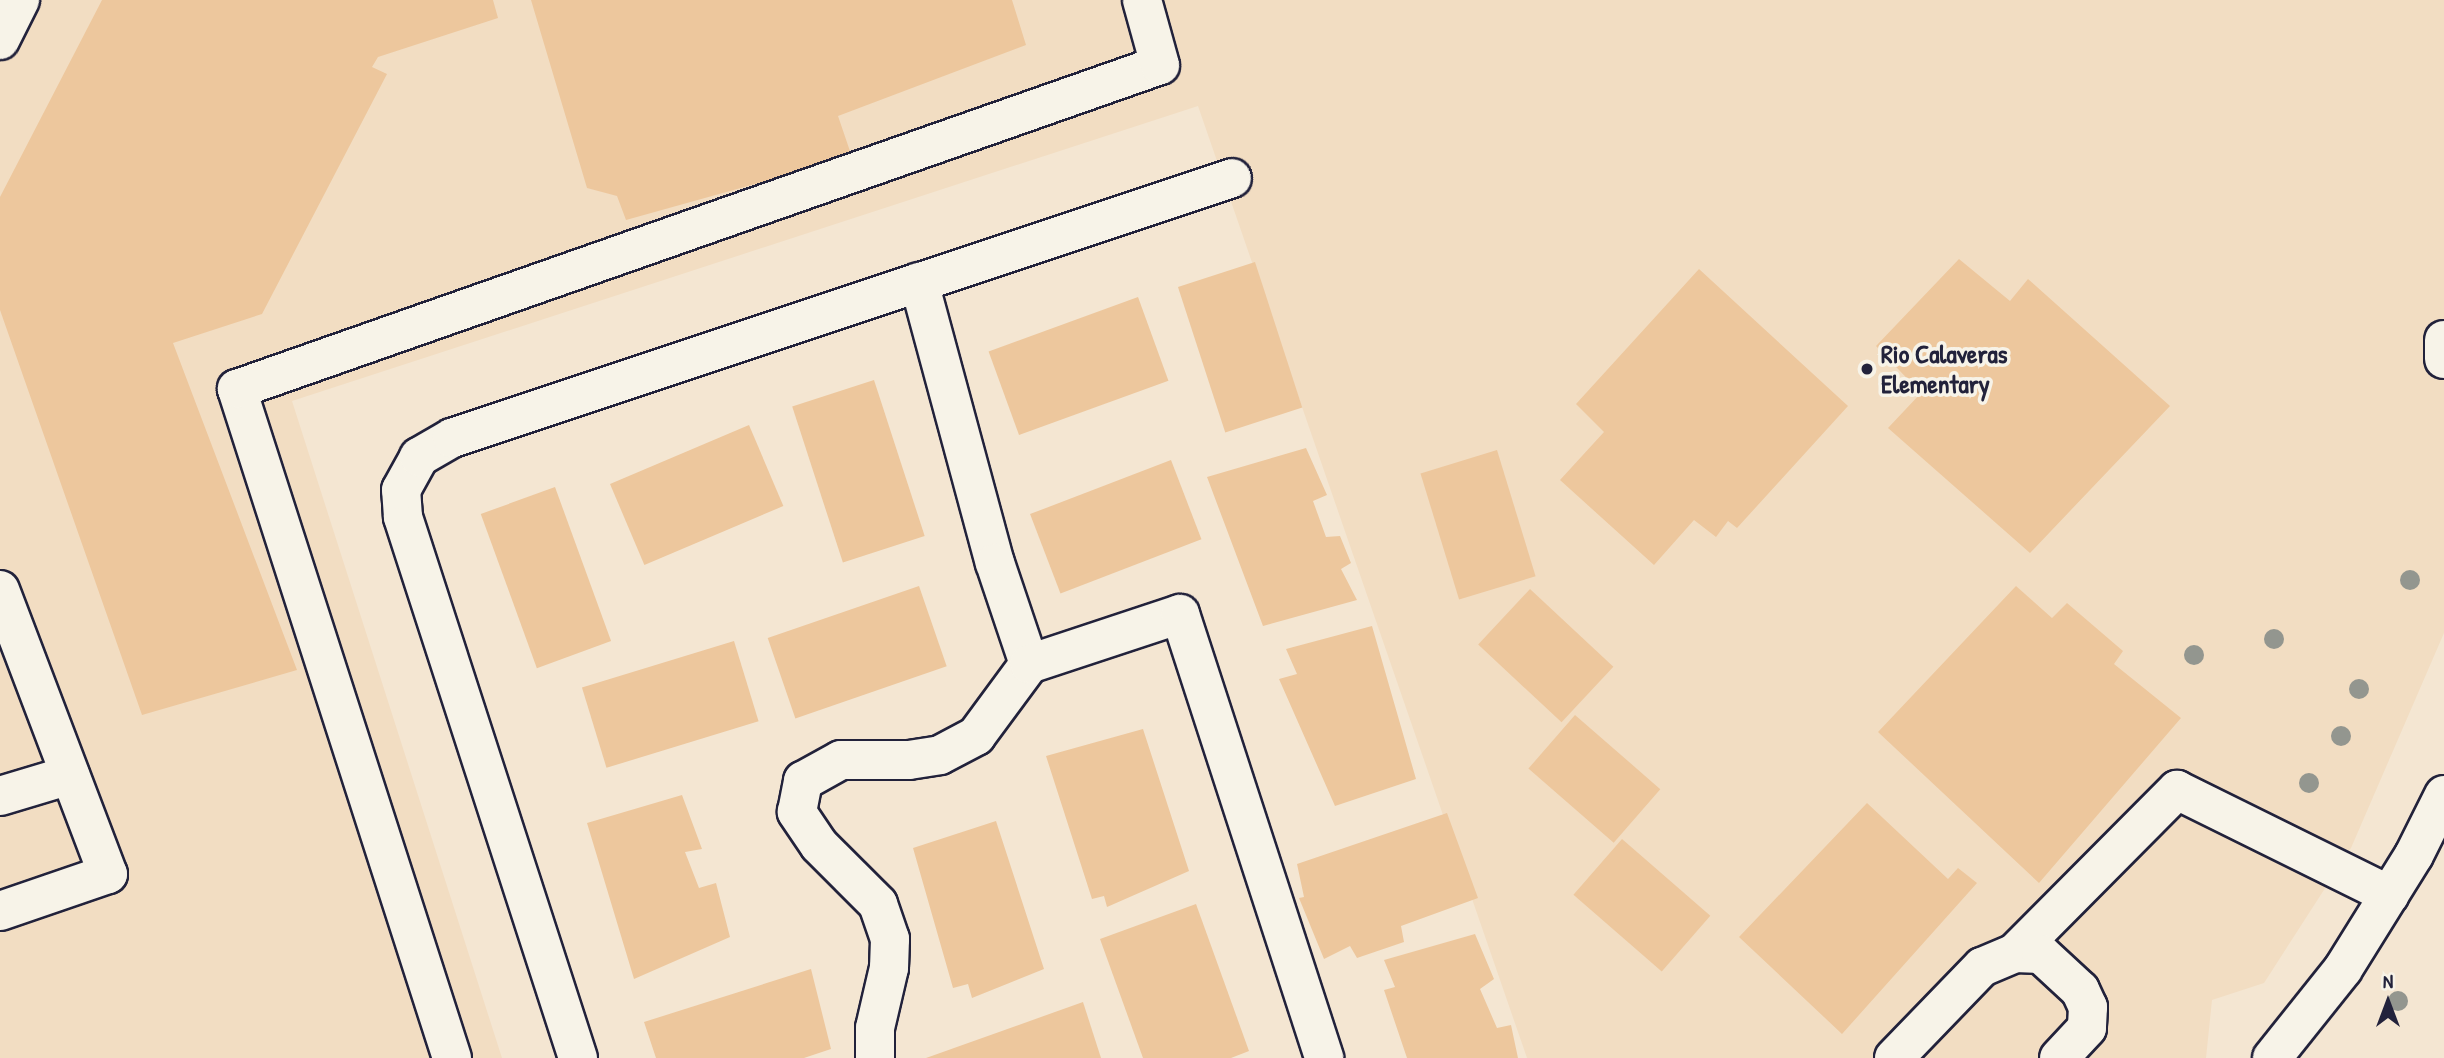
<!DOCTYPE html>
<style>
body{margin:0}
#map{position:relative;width:2444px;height:1058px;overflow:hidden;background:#f4e6d2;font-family:"Patrick Hand",sans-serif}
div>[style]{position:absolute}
.built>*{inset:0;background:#f2ddc2}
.building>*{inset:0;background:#edc79d;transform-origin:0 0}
.roads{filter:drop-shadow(2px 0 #22223b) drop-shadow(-2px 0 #22223b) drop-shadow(0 2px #22223b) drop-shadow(0 -2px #22223b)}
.minor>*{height:38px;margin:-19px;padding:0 19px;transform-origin:19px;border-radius:19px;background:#f7f3e8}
.major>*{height:38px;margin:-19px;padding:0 19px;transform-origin:19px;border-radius:19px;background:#f7f3e8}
.trees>*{width:20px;height:20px;margin:-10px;border-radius:50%;background:#93968f}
.dots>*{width:19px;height:19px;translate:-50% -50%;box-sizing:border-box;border:4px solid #f7f3e8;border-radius:50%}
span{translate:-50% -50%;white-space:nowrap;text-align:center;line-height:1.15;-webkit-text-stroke:7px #f7f3e8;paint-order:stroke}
.poi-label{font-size:26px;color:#22223b;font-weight:700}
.left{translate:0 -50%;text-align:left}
.north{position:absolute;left:2353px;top:967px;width:70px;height:70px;-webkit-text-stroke:5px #f7f3e8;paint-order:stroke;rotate:0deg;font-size:19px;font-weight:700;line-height:28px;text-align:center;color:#22223b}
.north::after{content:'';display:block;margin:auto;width:24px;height:32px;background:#22223b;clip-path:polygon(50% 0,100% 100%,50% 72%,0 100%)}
</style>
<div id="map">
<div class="built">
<i style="clip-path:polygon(0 0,2444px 0,2444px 633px,2351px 848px,2264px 983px,2212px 1000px,2206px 1058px,1527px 1058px,1198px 106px,292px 401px,502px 1058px,0 1058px)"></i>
</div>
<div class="building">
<i style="clip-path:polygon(102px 0,493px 0,498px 18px,378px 57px,372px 67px,387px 74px,262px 314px,173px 343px,297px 670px,142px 715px,0 310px,0 197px)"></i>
<i style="clip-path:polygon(531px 0,1012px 0,1026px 45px,838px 116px,852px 157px,626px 220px,617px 196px,587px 188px)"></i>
<i style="clip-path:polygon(1959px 259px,2010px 301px,2028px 279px,2170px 406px,2030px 553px,1888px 428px,1921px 393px,1876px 346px)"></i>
<i style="left:1255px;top:262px;width:153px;height:81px;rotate:72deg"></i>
<i style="clip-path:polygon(1699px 269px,1848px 406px,1737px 528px,1728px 521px,1716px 537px,1694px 520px,1654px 565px,1560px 480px,1604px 432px,1576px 404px)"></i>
<i style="left:1138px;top:297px;width:89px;height:159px;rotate:70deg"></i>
<i style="left:874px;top:380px;width:164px;height:86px;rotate:72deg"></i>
<i style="left:749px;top:425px;width:88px;height:151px;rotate:67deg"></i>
<i style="clip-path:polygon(1306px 448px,1327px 495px,1313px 501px,1326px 537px,1340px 536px,1351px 563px,1341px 569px,1357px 600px,1263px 626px,1207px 477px)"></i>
<i style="left:1497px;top:450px;width:132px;height:80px;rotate:73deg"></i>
<i style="left:1171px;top:460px;width:85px;height:151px;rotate:69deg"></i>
<i style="left:555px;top:487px;width:164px;height:79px;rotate:70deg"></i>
<i style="left:919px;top:586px;width:85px;height:160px;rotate:71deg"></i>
<i style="clip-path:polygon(2016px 586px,2052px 618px,2067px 603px,2123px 651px,2114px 664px,2181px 718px,2039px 883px,1878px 732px)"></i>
<i style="left:1530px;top:589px;width:114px;height:76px;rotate:43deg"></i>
<i style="clip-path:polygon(1372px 626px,1416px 779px,1335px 806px,1279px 679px,1297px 674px,1286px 649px)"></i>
<i style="left:734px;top:641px;width:84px;height:159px;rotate:73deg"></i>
<i style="left:1575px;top:715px;width:113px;height:71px;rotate:41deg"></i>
<i style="clip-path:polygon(1143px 729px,1189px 871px,1107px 907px,1104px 896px,1092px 899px,1046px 756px)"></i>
<i style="clip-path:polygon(682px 795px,702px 849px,685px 852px,699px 888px,716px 883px,730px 937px,634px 979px,587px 823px)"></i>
<i style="clip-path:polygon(1867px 803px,1948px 879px,1958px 868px,1977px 883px,1842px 1034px,1739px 937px)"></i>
<i style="clip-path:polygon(1447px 813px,1478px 898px,1401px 926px,1404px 942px,1357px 958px,1350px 946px,1324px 959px,1299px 898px,1304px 897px,1297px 864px)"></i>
<i style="clip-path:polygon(996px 821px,1044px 969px,972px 998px,968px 984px,953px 988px,913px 848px)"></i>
<i style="left:1622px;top:839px;width:117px;height:74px;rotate:41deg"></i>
<i style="clip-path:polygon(1196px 904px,1249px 1051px,1231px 1058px,1143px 1058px,1100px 939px)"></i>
<i style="clip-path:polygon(1475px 934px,1494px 979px,1480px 989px,1497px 1028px,1511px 1025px,1518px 1058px,1407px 1058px,1384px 990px,1395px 987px,1384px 960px)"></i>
<i style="clip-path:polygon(811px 969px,831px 1049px,804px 1058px,656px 1058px,644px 1022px)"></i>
<i style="clip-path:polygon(1083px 1002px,1101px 1058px,926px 1058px)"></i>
</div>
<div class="roads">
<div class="minor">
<i style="left:0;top:40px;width:45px;rotate:-63.4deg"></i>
<i style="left:919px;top:282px;width:291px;rotate:74.9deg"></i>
<i style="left:995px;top:563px;width:107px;rotate:71.4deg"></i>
<i style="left:2444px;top:340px;width:19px;rotate:90deg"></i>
<i style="left:0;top:590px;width:304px;rotate:69.2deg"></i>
<i style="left:108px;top:874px;width:114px;rotate:161.1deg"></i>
<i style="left:0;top:796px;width:73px;rotate:-16.7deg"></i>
<i style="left:2015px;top:953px;width:230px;rotate:-45.2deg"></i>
<i style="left:2177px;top:790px;width:237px;rotate:26.3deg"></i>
<i style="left:452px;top:1058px;width:703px;rotate:-107.82deg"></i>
<i style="left:237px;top:389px;width:978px;rotate:-19.34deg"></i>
<i style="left:1160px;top:65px;width:67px;rotate:-105.5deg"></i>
<i style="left:578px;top:1058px;width:569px;rotate:-107.93deg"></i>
<i style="left:403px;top:517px;width:27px;rotate:-94deg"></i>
<i style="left:401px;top:490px;width:38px;rotate:-61deg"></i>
<i style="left:419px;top:457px;width:38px;rotate:-30deg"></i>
<i style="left:452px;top:438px;width:822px;rotate:-18.43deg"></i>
<i style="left:875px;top:1058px;width:30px;rotate:-90deg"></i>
<i style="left:875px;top:1028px;width:62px;rotate:-76.9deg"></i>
<i style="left:889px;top:968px;width:29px;rotate:-88deg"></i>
<i style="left:890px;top:939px;width:37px;rotate:-109deg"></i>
<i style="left:878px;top:904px;width:83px;rotate:-135deg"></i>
<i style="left:819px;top:845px;width:40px;rotate:-124deg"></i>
<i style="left:797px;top:812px;width:32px;rotate:-79deg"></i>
<i style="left:803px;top:781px;width:43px;rotate:-28.9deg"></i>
<i style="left:841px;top:760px;width:68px"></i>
<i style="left:909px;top:760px;width:31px;rotate:-9deg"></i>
<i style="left:940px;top:755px;width:41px;rotate:-27.8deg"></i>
<i style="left:976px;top:736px;width:89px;rotate:-53.6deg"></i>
<i style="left:1029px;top:664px;width:159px;rotate:-18.3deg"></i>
<i style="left:1180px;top:614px;width:467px;rotate:72deg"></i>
<i style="left:1894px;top:1058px;width:127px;rotate:-46deg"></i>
<i style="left:1982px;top:967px;width:36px;rotate:-23deg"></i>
<i style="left:2015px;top:953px;width:26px;rotate:2deg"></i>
<i style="left:2041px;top:954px;width:53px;rotate:42.7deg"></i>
<i style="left:2080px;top:990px;width:19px;rotate:65deg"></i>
<i style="left:2088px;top:1007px;width:21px;rotate:93deg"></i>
<i style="left:2087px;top:1028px;width:41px;rotate:133deg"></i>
</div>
<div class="major">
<i style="left:2272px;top:1058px;width:114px;rotate:-51.4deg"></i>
<i style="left:2343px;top:969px;width:134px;rotate:-58.1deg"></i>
<i style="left:2414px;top:855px;width:67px;rotate:-63.4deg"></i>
</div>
</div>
<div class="trees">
<i style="left:2410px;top:580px"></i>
<i style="left:2274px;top:639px"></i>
<i style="left:2194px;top:655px"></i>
<i style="left:2359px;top:689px"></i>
<i style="left:2341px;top:736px"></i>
<i style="left:2309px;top:783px"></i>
<i style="left:2398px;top:1001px"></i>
</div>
<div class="dots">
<i style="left:1867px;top:369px;background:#22223b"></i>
</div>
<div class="poi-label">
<span class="left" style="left:1881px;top:369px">Rio Calaveras<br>Elementary</span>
</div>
<div class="north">N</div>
</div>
